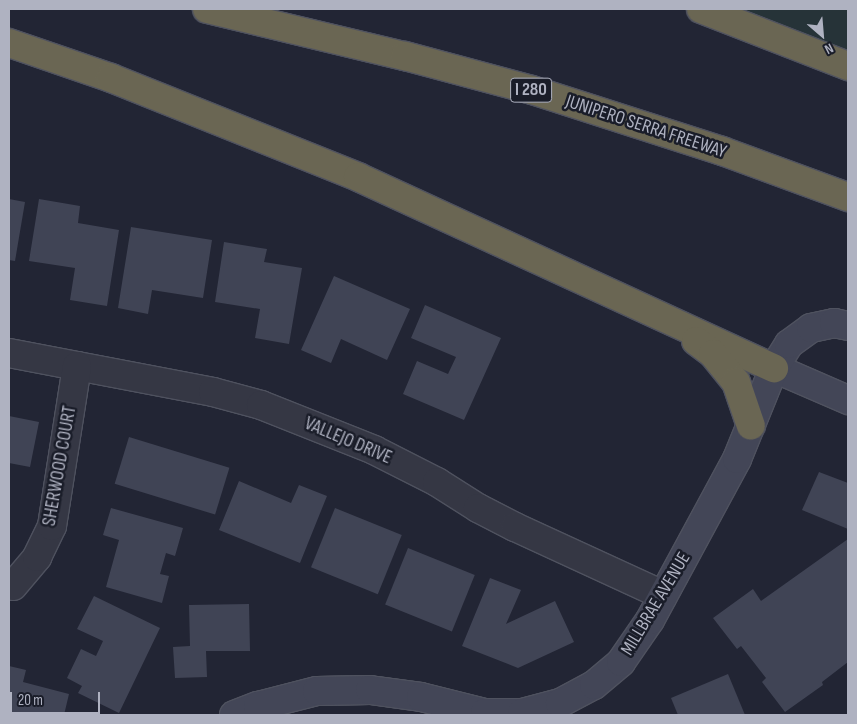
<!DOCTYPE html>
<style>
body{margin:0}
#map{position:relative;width:857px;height:724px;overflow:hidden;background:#222534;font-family:"Sofia Sans Condensed",sans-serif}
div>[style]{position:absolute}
.green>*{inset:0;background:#263338}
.building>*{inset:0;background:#404455;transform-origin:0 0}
.roads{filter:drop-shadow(1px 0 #4f525f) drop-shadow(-1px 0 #4f525f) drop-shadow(0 1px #4f525f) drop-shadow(0 -1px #4f525f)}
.street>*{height:28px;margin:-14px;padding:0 14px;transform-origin:14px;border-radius:14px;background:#353744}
.secondary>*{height:28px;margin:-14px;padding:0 14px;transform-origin:14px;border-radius:14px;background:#434657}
.highway>*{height:28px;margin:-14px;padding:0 14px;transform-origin:14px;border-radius:14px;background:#6a6653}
span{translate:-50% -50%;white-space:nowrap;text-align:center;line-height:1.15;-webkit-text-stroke:5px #1a1d29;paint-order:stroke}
.shield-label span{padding:1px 4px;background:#1a1d29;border:1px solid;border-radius:4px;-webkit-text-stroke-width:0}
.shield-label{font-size:18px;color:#afb2c1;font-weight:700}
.street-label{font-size:19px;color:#afb2c1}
.frame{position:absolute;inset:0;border:10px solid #afb2c1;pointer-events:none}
.north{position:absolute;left:797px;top:10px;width:50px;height:50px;-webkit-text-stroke:4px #1a1d29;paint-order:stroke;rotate:153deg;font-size:14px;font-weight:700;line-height:20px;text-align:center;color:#afb2c1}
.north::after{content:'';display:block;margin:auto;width:18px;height:22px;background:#afb2c1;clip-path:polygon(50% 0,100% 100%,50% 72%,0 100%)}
.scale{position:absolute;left:10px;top:692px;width:90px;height:22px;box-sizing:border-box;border:2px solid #afb2c1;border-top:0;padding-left:6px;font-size:15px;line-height:18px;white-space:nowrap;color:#afb2c1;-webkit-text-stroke:4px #1a1d29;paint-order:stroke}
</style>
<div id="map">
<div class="green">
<i style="clip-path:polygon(701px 9px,848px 9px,848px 66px)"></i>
</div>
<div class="building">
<i style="clip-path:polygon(9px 199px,25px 202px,15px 261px,9px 260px)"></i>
<i style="clip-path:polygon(39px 199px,80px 206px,78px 223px,119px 230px,107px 306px,70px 300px,75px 268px,29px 261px)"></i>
<i style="clip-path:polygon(131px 227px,212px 240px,203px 298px,152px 290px,148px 314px,118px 308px)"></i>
<i style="clip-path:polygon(224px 242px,267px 249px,264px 262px,302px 268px,289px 344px,255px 338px,260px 309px,215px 302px)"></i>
<i style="clip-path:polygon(334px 276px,410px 309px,387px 360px,341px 339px,331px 363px,301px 350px)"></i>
<i style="clip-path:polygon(425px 305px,501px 338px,464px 420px,403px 394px,417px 361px,448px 374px,456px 357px,411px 338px)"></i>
<i style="clip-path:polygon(9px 416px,39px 422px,30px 467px,9px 463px)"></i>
<i style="left:129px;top:437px;width:105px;height:49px;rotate:17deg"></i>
<i style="clip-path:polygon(819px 472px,848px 483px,848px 529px,802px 510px)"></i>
<i style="clip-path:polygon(239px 481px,291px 503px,299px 485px,327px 496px,300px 563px,219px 530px)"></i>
<i style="clip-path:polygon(111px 508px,183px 528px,175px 556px,166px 553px,160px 574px,169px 576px,162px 603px,106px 587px,119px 540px,103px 535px)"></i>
<i style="left:335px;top:508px;width:72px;height:64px;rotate:22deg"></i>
<i style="clip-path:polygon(848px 539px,848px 662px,822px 682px,823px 685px,785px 712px,762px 682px,766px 678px,741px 646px,737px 649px,713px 618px,753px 589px,761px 601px)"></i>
<i style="left:408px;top:548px;width:72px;height:61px;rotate:22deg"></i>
<i style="clip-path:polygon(490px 578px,521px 590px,506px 624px,555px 601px,574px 642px,518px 668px,462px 646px)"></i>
<i style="clip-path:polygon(94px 596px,160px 628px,119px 713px,78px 693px,82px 686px,67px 678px,81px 649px,96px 656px,103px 641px,77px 629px)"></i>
<i style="clip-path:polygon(249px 604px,250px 651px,206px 651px,207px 677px,175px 678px,173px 647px,190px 646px,189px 605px)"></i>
<i style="clip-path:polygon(9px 666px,26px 670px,23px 682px,69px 694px,64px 715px,9px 715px)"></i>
<i style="clip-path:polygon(728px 674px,745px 715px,678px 715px,671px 698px)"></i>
</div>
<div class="roads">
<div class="street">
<i style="left:9px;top:353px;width:208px;rotate:10.8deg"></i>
<i style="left:213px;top:392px;width:50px;rotate:15.2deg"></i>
<i style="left:261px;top:405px;width:122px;rotate:21.7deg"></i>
<i style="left:374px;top:450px;width:71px;rotate:26.9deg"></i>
<i style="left:437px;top:482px;width:49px;rotate:32.4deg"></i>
<i style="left:478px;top:508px;width:42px;rotate:27.2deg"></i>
<i style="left:515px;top:527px;width:163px;rotate:24.7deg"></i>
<i style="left:13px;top:586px;width:38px;rotate:-50deg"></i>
<i style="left:37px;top:557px;width:34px;rotate:-64deg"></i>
<i style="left:52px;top:526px;width:162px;rotate:-81.1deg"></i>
</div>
<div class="secondary">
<i style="left:774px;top:368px;width:81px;rotate:23.4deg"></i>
<i style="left:234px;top:715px;width:26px;rotate:-21deg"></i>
<i style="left:258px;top:706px;width:61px;rotate:-14.3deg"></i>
<i style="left:317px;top:691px;width:53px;rotate:-1.1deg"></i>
<i style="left:370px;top:690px;width:51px;rotate:7.8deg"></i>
<i style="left:421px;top:697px;width:66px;rotate:14deg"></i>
<i style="left:485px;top:713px;width:37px"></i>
<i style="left:522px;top:713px;width:39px;rotate:-15deg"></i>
<i style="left:560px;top:703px;width:38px;rotate:-28deg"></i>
<i style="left:594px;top:685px;width:35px;rotate:-40deg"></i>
<i style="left:621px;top:662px;width:51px;rotate:-55.4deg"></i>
<i style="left:650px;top:620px;width:183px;rotate:-61.6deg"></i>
<i style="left:737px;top:459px;width:98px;rotate:-67.9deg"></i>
<i style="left:774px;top:368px;width:28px;rotate:-58deg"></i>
<i style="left:789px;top:344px;width:27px;rotate:-36deg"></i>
<i style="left:811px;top:328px;width:24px;rotate:-12deg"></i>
<i style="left:834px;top:323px;width:14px;rotate:12deg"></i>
</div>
<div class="highway">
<i style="left:207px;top:9px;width:204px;rotate:13.4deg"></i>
<i style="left:405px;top:56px;width:131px;rotate:15deg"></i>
<i style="left:532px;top:90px;width:200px;rotate:17.8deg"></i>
<i style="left:722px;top:151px;width:134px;rotate:20.1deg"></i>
<i style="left:701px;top:9px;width:158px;rotate:21.2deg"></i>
<i style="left:9px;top:43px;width:108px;rotate:18.9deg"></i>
<i style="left:111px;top:78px;width:266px;rotate:21.8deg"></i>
<i style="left:358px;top:177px;width:458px;rotate:24.7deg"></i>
<i style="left:696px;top:341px;width:21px;rotate:37deg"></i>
<i style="left:713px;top:354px;width:36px;rotate:51deg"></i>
<i style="left:736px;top:382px;width:46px;rotate:71.2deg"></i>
</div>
</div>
<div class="shield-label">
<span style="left:531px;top:90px">I 280</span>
</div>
<div class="street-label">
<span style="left:646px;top:127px;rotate:18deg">JUNIPERO SERRA FREEWAY</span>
<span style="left:348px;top:441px;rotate:23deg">VALLEJO DRIVE</span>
<span style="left:60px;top:466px;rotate:-80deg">SHERWOOD COURT</span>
<span style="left:656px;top:604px;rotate:-59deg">MILLBRAE AVENUE</span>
</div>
<div class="frame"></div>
<div class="north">N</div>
<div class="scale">20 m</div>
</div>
